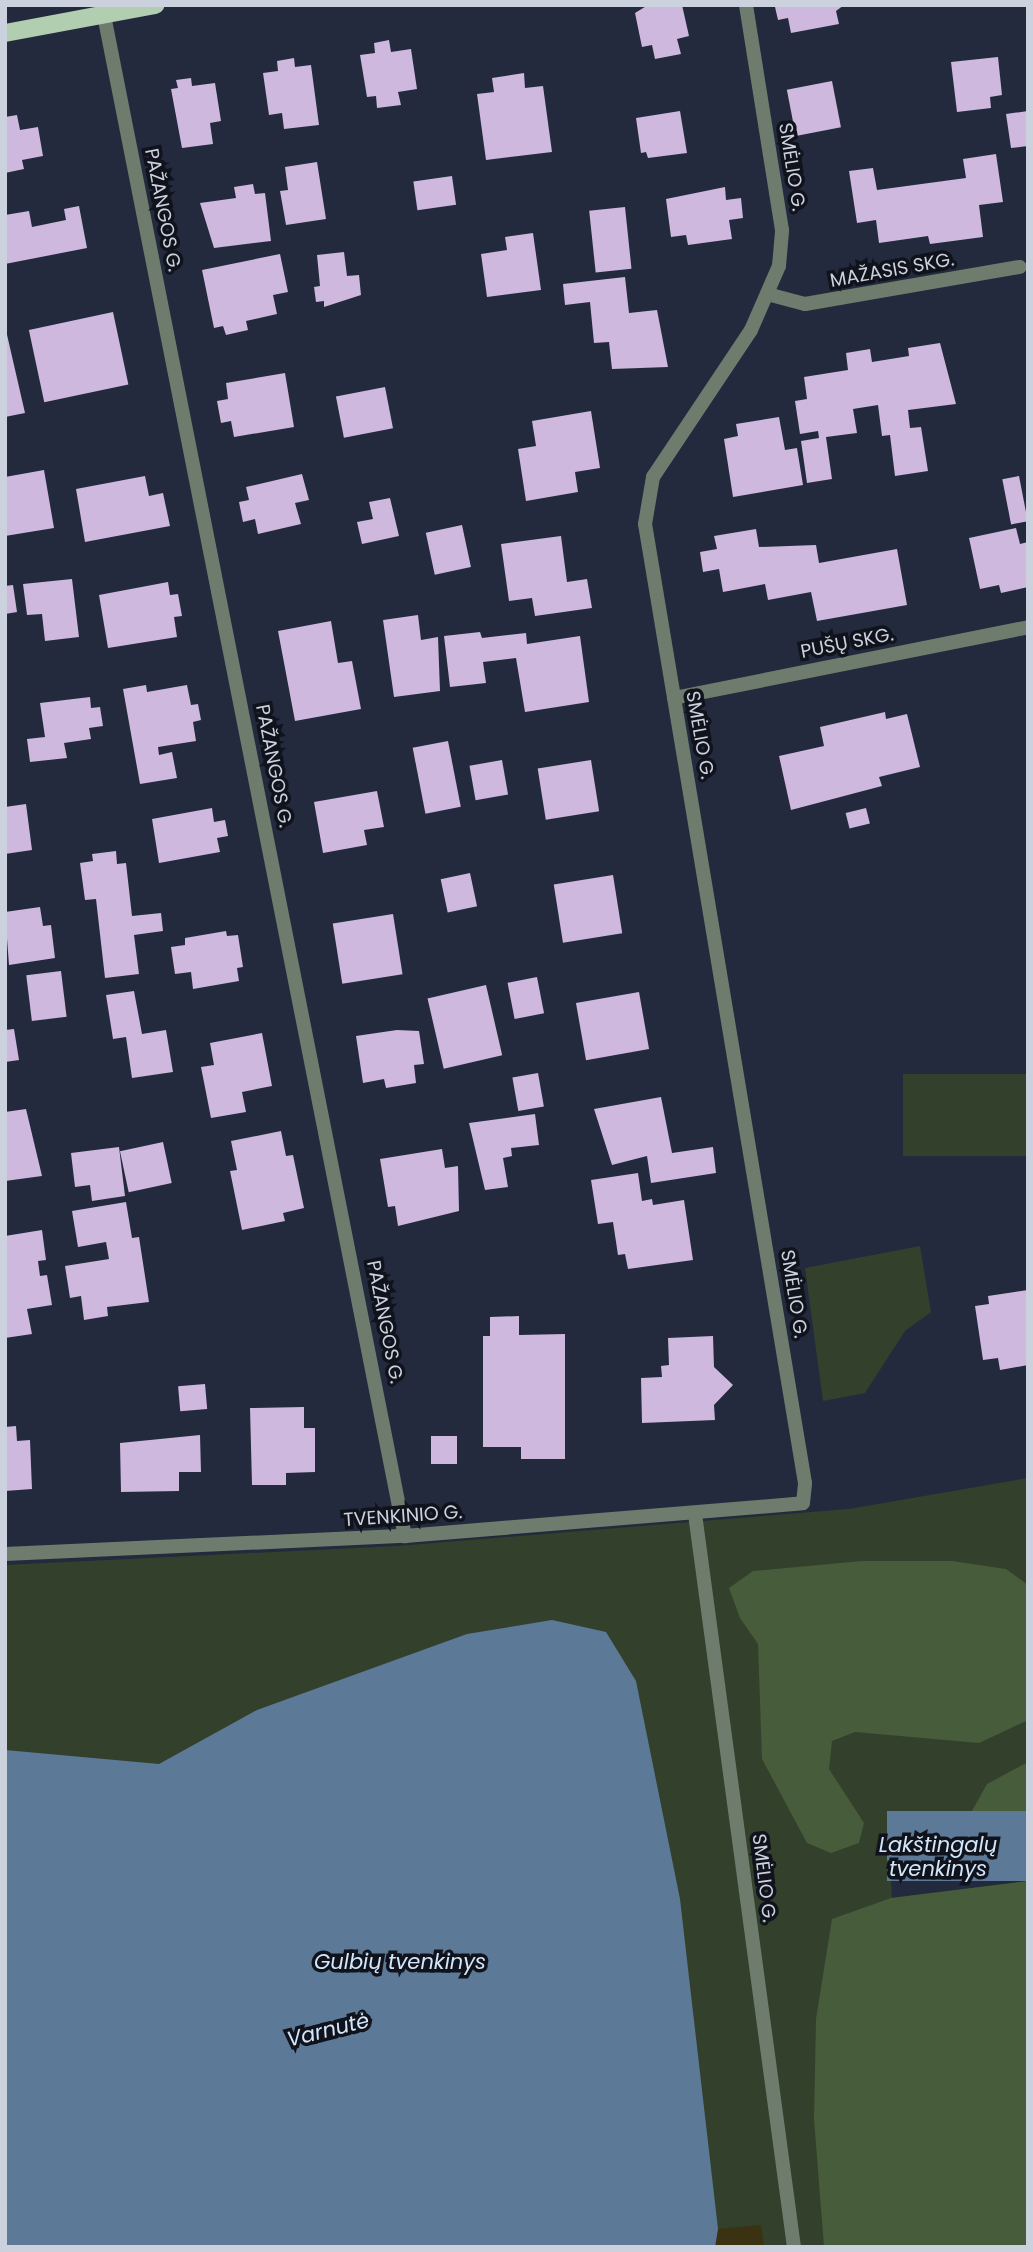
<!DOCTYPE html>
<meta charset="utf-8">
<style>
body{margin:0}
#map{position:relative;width:1033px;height:2252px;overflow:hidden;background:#232a3d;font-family:Poppins,sans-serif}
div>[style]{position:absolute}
.green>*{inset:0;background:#33402b;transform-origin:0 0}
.forest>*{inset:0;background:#475c3a}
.sand>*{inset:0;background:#3a3211}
.water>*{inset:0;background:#5c7a98;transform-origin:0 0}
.building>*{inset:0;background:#ceb8de;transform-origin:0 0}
.street>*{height:14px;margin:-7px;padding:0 7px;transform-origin:7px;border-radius:7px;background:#6e7c6e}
.primary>*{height:18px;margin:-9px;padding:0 9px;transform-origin:9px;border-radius:9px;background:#b1ceb1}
span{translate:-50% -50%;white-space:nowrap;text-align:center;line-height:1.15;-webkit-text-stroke:7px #10131b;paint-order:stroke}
.street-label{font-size:19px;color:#ccd1de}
.water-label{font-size:21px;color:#d3e7fc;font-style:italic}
.frame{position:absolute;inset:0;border:7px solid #ccd1de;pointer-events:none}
</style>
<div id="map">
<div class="green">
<i style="left:1028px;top:1074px;width:82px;height:125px;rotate:90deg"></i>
<i style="clip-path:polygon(920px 1246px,931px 1312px,905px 1331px,865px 1393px,823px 1401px,805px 1268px)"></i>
<i style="clip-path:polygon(1028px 1478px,1028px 1811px,888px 1828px,892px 1898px,1028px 1881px,1028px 2247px,5px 2247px,5px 1565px,397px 1546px,849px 1509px)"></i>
</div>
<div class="forest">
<i style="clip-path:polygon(862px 1561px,952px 1561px,1006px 1569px,1028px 1585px,1028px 1720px,979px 1743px,855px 1732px,832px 1741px,829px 1769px,864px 1823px,859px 1843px,831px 1853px,807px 1843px,762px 1759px,758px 1644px,740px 1618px,729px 1588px,753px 1571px)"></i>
<i style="clip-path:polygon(1028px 1762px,1028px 1811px,968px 1818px,987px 1784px)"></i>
<i style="clip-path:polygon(1028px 1881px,1028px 2247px,824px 2247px,814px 2119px,816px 2019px,832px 1919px,891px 1898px)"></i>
</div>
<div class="sand">
<i style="clip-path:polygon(761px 2225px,764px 2247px,715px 2247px,718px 2229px)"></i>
</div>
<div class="water">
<i style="clip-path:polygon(552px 1620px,606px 1632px,636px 1681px,680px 1899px,718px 2229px,715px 2247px,5px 2247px,5px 1750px,159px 1764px,257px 1710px,467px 1634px)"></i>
<i style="left:1028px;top:1811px;width:70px;height:141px;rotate:90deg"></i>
</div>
<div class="building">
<i style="clip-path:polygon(648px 5px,682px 5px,689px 36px,677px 39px,681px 54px,655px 59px,652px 45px,642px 47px,635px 13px)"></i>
<i style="clip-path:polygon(844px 5px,836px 11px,839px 24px,791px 33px,788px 18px,778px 20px,775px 7px)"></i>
<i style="clip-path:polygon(389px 40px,391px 52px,411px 49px,417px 89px,398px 92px,401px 105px,377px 108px,376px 96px,367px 97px,360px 55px,375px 53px,374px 43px)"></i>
<i style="clip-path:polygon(998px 57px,1002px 95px,990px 97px,991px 108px,957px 112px,951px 62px)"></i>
<i style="clip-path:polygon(294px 58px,295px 67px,311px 65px,319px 125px,284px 129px,282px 113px,269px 115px,263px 73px,278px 71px,277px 61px)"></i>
<i style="clip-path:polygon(524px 73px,525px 88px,543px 86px,552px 152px,486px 160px,477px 94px,494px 92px,492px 78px)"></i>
<i style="clip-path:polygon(191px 78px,192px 86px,215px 83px,221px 121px,210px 123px,213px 144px,182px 148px,171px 89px,178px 88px,176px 80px)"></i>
<i style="left:832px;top:81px;width:47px;height:46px;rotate:79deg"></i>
<i style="clip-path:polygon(680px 111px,687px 153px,648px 158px,646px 152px,641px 153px,636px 118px)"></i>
<i style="clip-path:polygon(1028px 111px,1028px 146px,1011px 148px,1006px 114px)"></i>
<i style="clip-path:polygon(17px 115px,20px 130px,38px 127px,43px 156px,22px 160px,24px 169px,5px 173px,5px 117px)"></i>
<i style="clip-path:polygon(996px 154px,1003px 202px,979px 205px,983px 237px,930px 244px,928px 236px,879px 243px,876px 220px,857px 223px,849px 171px,873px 168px,877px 190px,966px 178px,963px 159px)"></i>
<i style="clip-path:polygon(317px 162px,326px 219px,286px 225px,280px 191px,288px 190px,285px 167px)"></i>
<i style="left:452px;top:176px;width:29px;height:39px;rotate:82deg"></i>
<i style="clip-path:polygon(253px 184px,255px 194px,265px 193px,271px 241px,214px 248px,200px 203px,236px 198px,234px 187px)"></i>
<i style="clip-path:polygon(725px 187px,726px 200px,741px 198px,743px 218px,729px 220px,732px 239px,688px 245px,686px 235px,671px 237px,666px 199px)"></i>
<i style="clip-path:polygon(79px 206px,87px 248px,5px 264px,5px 215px,29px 211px,32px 227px,66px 220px,64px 209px)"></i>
<i style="left:625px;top:207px;width:62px;height:36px;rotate:84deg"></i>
<i style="clip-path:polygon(533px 233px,541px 290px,487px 297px,481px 254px,507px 250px,505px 237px)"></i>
<i style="clip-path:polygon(344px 252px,347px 276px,359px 275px,361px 295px,324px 307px,324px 301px,316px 302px,314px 287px,320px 286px,317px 255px)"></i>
<i style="clip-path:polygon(280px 254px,288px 292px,273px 295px,277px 314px,246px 321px,248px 330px,226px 335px,223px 326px,214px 328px,202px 270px)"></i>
<i style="clip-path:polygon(625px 277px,629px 313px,657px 310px,668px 367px,612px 369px,609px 342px,594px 343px,590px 302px,565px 305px,563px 284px)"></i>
<i style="left:113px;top:312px;width:74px;height:86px;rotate:78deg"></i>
<i style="clip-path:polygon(5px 326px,25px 413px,5px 417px)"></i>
<i style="clip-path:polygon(940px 343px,956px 404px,908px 410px,910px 428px,921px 427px,928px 471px,895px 476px,890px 435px,882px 436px,878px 405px,853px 409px,857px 433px,826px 437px,832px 479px,807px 483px,801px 441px,819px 438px,818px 431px,800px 434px,795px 401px,807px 399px,804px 377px,848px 370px,846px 353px,870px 349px,872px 362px,909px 356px,908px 348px)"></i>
<i style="clip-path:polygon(285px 373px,294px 427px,234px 437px,231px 421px,221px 423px,217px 401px,228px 399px,226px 383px)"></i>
<i style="left:385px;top:387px;width:42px;height:50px;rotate:79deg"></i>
<i style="clip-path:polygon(591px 411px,600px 468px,575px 472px,578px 492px,526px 501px,518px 449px,536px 446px,532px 421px)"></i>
<i style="clip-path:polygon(779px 417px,785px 450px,797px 448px,803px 485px,733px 497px,724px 439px,738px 436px,736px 424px)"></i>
<i style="clip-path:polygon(44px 470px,54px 528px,5px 536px,5px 477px)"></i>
<i style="clip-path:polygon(302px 474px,309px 500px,295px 503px,301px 524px,258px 534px,255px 519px,243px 522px,239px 502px,249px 500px,246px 487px)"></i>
<i style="clip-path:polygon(145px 476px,149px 496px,163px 493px,170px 526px,85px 542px,76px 489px)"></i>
<i style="left:1019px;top:476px;width:46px;height:17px;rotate:79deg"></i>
<i style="clip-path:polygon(390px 498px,399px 536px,362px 544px,357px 522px,373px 519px,369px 502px)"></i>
<i style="left:462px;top:525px;width:43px;height:37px;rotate:78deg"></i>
<i style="clip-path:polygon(1016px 528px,1020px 544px,1028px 542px,1028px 587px,1001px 593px,999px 585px,980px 589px,969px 538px)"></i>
<i style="clip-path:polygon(756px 529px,759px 547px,816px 545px,819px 563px,897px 549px,907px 605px,817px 621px,811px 592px,768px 600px,765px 584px,723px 592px,719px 569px,703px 572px,700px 552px,717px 549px,714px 536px)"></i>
<i style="clip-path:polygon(561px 536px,567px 582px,587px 579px,592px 608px,535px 616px,532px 598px,509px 601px,501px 544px)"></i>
<i style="clip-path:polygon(72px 579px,79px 637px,45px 641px,42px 614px,27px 615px,23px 584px)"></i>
<i style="clip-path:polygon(168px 582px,170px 595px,178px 594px,182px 616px,174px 617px,177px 637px,108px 648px,99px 595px)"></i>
<i style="clip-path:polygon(13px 585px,17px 612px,5px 614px,5px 586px)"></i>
<i style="clip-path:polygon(418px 615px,421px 640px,438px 637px,440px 691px,394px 697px,383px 620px)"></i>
<i style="clip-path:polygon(331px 621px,338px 663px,352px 661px,361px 709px,295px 721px,278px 631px)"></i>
<i style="clip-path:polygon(480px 632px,482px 638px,526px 633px,527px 644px,580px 636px,589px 702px,525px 712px,516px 658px,483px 662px,486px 683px,450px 687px,444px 636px)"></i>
<i style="clip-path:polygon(146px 685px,147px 692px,187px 685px,191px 705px,198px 704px,201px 720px,193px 722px,196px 741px,158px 747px,159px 755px,172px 752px,177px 778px,140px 784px,123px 689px)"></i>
<i style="clip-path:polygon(90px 697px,91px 708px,100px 707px,103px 726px,89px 728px,91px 739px,64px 743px,67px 758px,30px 762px,27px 739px,45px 737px,40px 703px)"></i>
<i style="clip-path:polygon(885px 712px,886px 719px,907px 714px,920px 767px,879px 777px,882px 786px,791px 810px,779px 756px,824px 746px,820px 727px)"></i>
<i style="left:448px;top:741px;width:67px;height:36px;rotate:79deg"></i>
<i style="left:502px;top:760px;width:35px;height:33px;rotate:80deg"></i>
<i style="left:591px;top:760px;width:52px;height:54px;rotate:81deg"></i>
<i style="clip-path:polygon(377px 791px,384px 827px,364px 830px,367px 845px,323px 853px,314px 802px)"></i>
<i style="clip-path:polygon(26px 804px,32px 850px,5px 854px,5px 807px)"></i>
<i style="clip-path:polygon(212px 808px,214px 822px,225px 820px,228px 836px,217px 838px,220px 852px,159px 863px,152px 819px)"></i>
<i style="left:866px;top:808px;width:16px;height:21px;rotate:76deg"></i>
<i style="clip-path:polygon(116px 851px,117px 864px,126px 863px,132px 916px,161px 913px,163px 931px,134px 935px,139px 974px,105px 978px,96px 899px,85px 900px,80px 863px,93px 861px,92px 854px)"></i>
<i style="left:470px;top:873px;width:34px;height:30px;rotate:78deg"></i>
<i style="left:613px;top:875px;width:59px;height:60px;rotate:81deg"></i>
<i style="clip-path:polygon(40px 907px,43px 926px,51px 925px,55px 958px,9px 965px,5px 912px)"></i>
<i style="left:393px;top:914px;width:61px;height:61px;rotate:81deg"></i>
<i style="clip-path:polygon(226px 931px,227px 936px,238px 935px,243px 967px,237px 968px,239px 981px,193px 989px,191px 972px,175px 974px,171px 947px,185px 945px,185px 938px)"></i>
<i style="left:61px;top:971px;width:46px;height:35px;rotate:83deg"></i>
<i style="left:537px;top:977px;width:37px;height:30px;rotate:79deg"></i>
<i style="left:486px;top:985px;width:72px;height:60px;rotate:77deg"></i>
<i style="clip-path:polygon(134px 991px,142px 1034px,166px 1030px,173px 1072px,132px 1078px,126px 1037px,113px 1039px,106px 995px)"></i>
<i style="left:639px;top:992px;width:58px;height:64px;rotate:80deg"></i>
<i style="clip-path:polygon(14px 1029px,19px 1060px,5px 1062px,5px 1030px)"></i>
<i style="clip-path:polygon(397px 1030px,419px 1031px,424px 1064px,414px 1065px,416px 1083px,386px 1088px,384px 1079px,363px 1083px,356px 1036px)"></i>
<i style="clip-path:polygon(262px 1033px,272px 1086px,242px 1092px,246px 1112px,211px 1118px,201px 1067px,214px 1065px,210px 1043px)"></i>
<i style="left:538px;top:1073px;width:34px;height:26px;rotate:80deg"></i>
<i style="clip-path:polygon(661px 1097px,672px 1153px,713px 1147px,716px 1173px,651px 1183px,647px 1156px,612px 1165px,594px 1109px)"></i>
<i style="clip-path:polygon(26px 1109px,42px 1176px,5px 1181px,5px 1112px)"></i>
<i style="clip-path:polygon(535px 1114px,539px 1145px,511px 1148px,512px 1156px,503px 1158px,508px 1187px,485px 1190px,469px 1123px)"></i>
<i style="clip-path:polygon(281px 1131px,286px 1156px,293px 1155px,304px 1208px,283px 1213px,285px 1221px,242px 1230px,230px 1171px,237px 1170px,231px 1141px)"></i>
<i style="left:163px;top:1142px;width:42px;height:44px;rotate:78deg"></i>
<i style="clip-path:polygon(119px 1147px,125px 1196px,92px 1201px,90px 1185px,75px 1187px,71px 1153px)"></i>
<i style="clip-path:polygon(442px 1149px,445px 1168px,458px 1166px,459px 1211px,398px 1226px,395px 1206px,388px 1207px,380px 1159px)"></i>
<i style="clip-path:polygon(638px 1173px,642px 1201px,652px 1199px,653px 1205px,684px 1200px,693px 1260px,628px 1269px,625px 1254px,618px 1255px,613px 1222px,598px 1224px,591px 1180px)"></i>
<i style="clip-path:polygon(126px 1202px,132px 1238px,139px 1237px,149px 1302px,107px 1307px,108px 1316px,84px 1320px,81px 1296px,70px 1298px,65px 1266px,109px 1259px,106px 1242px,78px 1247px,72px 1211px)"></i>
<i style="clip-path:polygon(42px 1230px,46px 1260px,38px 1261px,40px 1276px,47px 1275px,52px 1305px,27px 1309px,32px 1334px,5px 1338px,5px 1236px)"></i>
<i style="clip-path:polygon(1028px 1290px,1028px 1365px,1000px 1370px,998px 1358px,983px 1360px,975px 1306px,989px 1304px,988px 1296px)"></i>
<i style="clip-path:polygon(519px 1316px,519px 1335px,565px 1334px,565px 1459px,521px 1459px,521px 1447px,483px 1447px,483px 1336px,490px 1336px,490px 1317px)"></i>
<i style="clip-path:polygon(713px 1336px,714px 1367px,733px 1385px,714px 1405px,715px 1420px,642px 1423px,641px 1378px,662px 1377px,661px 1366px,669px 1365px,668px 1338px)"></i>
<i style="left:205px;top:1384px;width:25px;height:27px;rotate:85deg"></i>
<i style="clip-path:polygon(304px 1407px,304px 1428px,315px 1428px,315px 1472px,286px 1473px,286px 1485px,252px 1485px,250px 1408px)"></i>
<i style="clip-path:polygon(16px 1426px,17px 1441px,30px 1440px,32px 1489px,5px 1491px,5px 1427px)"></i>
<i style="clip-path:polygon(200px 1435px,201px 1472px,179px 1472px,179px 1491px,121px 1492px,120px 1443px)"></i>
<i style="left:431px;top:1436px;width:26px;height:28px"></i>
</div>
<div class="street">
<i style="left:102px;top:5px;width:1561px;rotate:78.81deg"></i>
<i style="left:771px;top:295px;width:35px;rotate:15deg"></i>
<i style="left:805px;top:304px;width:218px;rotate:-9.8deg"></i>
<i style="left:674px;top:698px;width:361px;rotate:-11.3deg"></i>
<i style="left:695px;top:1514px;width:740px;rotate:82.31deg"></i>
<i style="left:5px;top:1554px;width:400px;rotate:-2.6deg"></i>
<i style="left:405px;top:1536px;width:399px;rotate:-4.7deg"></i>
<i style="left:803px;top:1503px;width:20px;rotate:-84deg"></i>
<i style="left:805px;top:1483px;width:972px;rotate:-99.47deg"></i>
<i style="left:645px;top:524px;width:48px;rotate:-80.3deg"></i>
<i style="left:653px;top:477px;width:177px;rotate:-56.3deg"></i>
<i style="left:751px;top:330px;width:70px;rotate:-66.4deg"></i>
<i style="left:779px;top:266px;width:36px;rotate:-85deg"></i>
<i style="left:782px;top:230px;width:228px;rotate:-99.1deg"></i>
</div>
<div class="primary">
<i style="left:5px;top:33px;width:153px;rotate:-10.6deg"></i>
</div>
<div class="street-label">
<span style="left:792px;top:167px;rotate:81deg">SMĖLIO G.</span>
<span style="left:163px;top:210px;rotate:79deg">PAŽANGOS G.</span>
<span style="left:892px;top:270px;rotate:-10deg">MAŽASIS SKG.</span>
<span style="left:847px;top:643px;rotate:-11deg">PUŠŲ SKG.</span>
<span style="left:700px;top:735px;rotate:80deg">SMĖLIO G.</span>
<span style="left:274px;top:766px;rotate:79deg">PAŽANGOS G.</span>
<span style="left:794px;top:1294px;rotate:81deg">SMĖLIO G.</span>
<span style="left:385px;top:1322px;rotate:79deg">PAŽANGOS G.</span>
<span style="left:403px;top:1516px;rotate:-4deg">TVENKINIO G.</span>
<span style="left:764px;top:1878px;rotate:83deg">SMĖLIO G.</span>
</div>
<div class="water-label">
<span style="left:938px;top:1857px">Lakštingalų<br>tvenkinys</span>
<span style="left:400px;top:1962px">Gulbių tvenkinys</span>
<span style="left:328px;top:2030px;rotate:-14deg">Varnutė</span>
</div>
<div class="frame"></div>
</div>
